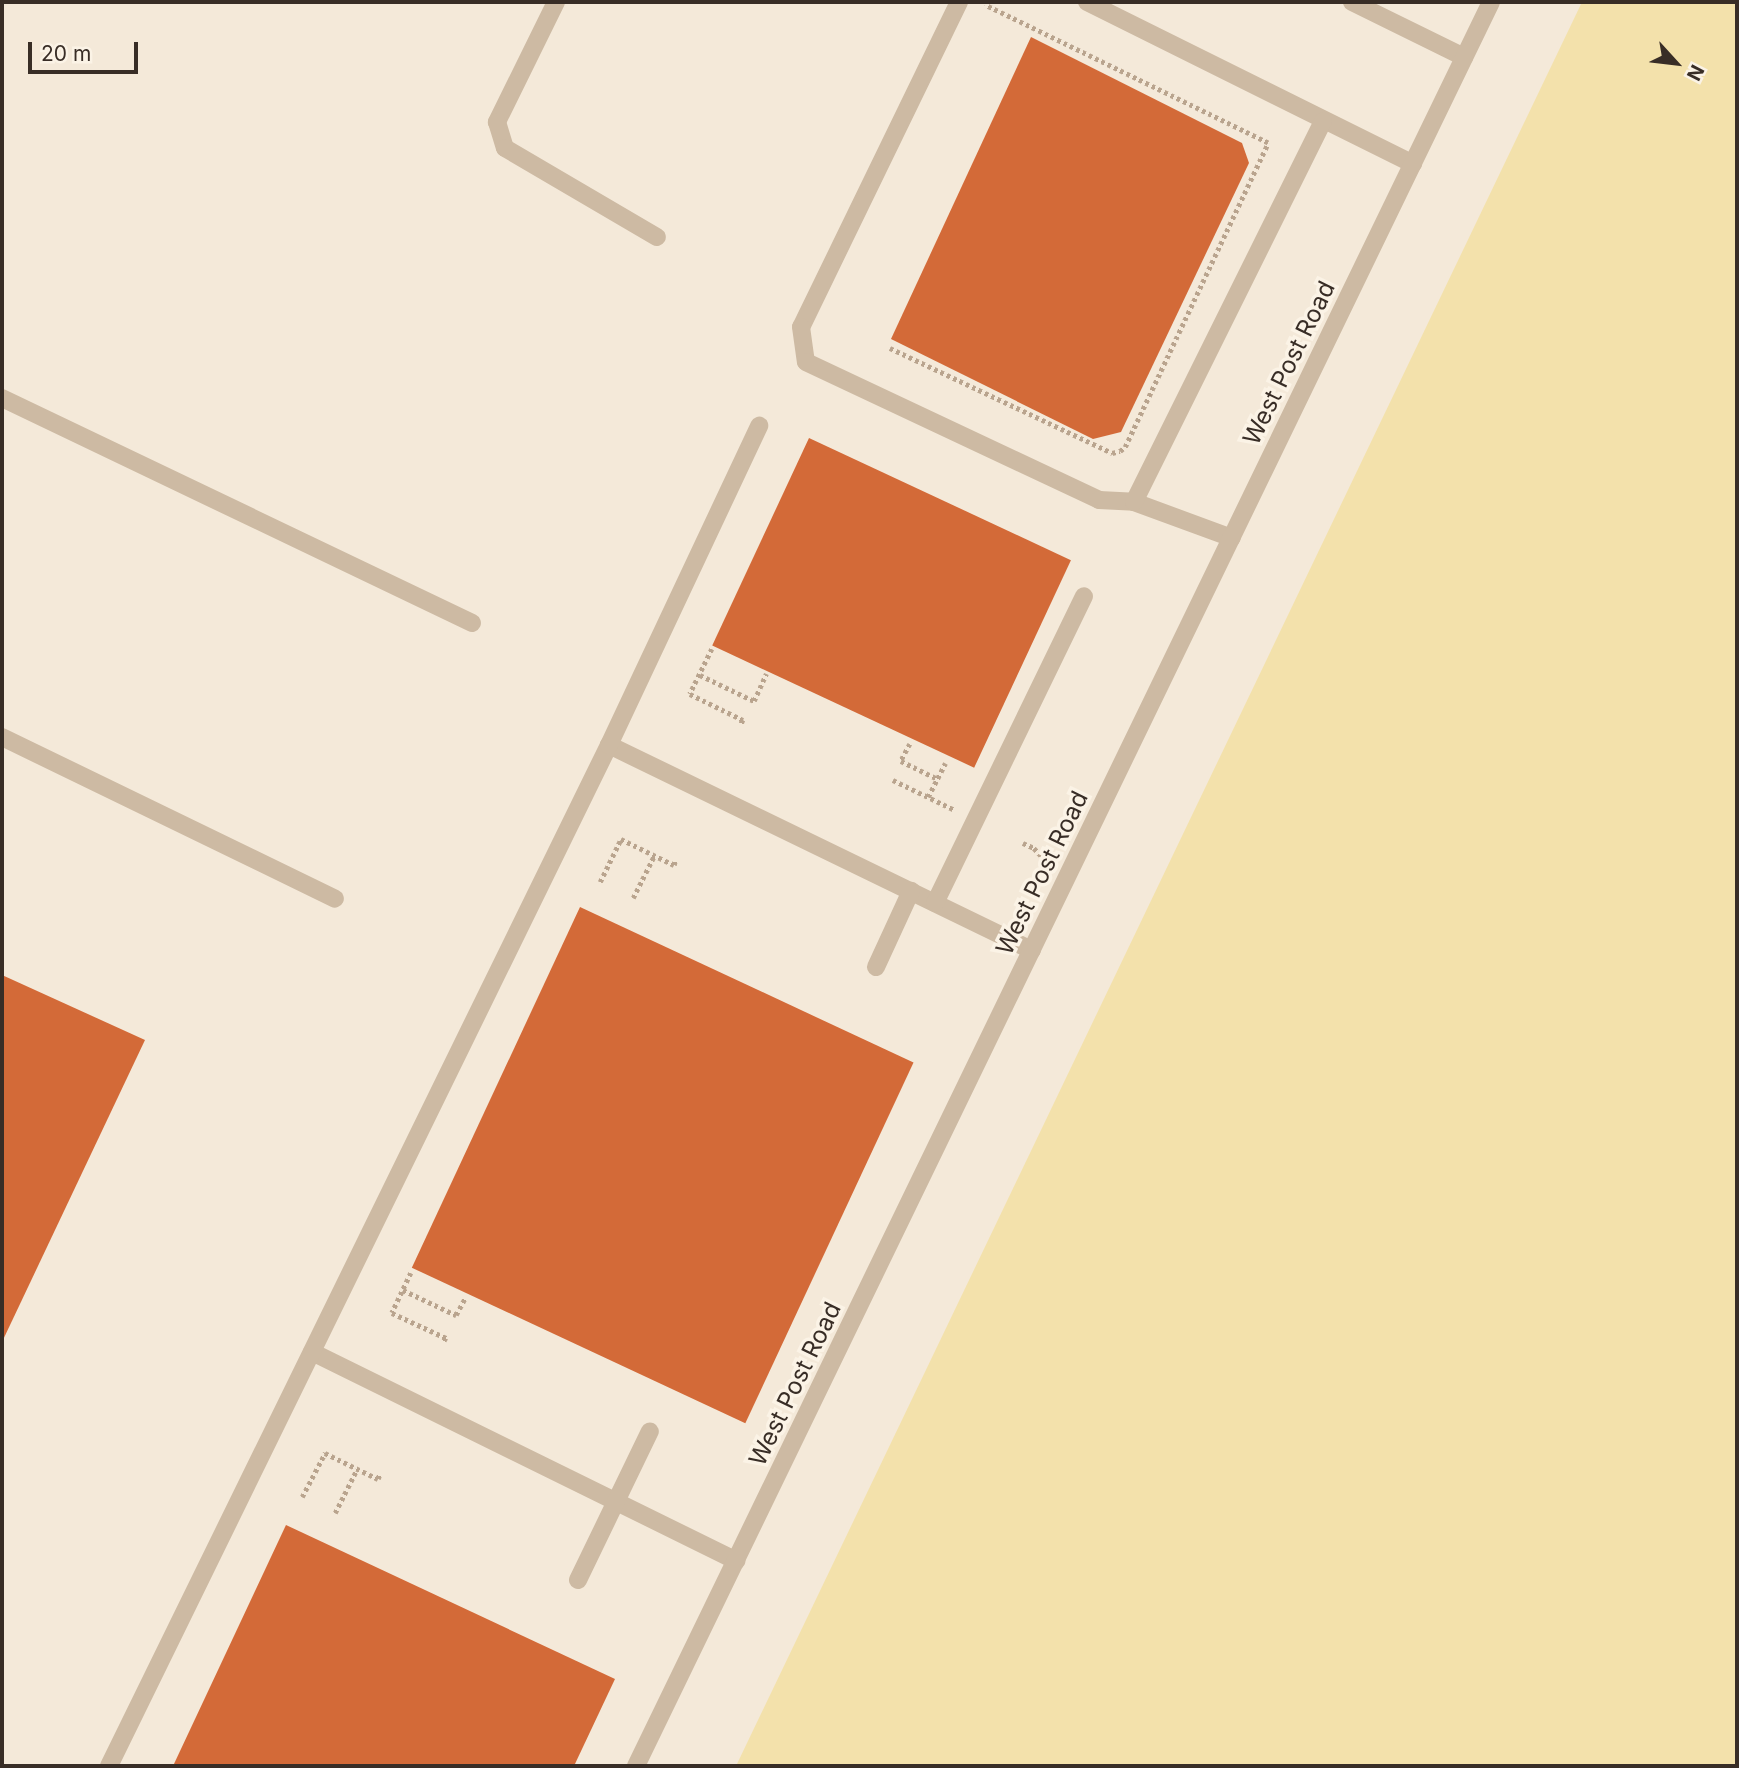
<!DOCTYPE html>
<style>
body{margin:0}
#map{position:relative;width:1739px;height:1768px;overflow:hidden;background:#f4e9d9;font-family:Inter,sans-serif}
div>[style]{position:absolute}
.sand>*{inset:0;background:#f3e1ab}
.building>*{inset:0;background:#d36a38;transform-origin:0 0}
.path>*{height:4.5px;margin-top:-2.25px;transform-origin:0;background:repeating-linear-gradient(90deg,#b9a48e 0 3.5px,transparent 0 7px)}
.minor>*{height:18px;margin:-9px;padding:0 9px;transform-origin:9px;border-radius:9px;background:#cdbaa3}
span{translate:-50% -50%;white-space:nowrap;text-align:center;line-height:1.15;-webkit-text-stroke:7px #fbf3e6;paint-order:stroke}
.street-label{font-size:24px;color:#382d26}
.frame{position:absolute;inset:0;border:4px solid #382d26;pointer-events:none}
.north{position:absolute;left:1641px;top:28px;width:70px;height:70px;-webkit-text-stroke:5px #fbf3e6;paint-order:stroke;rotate:117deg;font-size:19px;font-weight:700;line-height:28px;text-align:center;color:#382d26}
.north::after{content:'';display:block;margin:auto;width:24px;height:32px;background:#382d26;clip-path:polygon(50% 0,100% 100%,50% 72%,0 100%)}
.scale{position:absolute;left:28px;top:42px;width:110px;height:32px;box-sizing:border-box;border:4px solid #382d26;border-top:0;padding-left:9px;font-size:21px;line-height:24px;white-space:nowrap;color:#382d26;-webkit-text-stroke:5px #fbf3e6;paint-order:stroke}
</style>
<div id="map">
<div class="sand">
<i style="clip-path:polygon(1582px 2px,1737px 2px,1737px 1766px,736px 1766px)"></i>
</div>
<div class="building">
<i style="clip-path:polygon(1031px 37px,1242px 143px,1249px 163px,1121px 432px,1093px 439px,891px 339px)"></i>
<i style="left:809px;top:438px;width:289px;height:229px;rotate:25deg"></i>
<i style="left:580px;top:907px;width:368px;height:398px;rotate:25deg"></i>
<i style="clip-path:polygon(2px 975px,145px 1040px,2px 1342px)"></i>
<i style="clip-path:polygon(286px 1525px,615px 1679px,574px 1766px,173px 1766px)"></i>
</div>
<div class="path">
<i style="left:890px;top:348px;width:246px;rotate:25.3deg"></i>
<i style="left:1112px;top:453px;width:8px;rotate:-14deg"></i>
<i style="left:1120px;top:451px;width:6px;rotate:-39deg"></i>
<i style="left:1125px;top:447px;width:336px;rotate:-64.8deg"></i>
<i style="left:1268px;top:143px;width:315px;rotate:-154deg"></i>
<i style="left:712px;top:649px;width:50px;rotate:116.1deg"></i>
<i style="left:690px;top:694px;width:59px;rotate:26.1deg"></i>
<i style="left:743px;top:720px;width:5px;rotate:112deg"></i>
<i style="left:700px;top:675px;width:60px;rotate:25.7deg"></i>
<i style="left:754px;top:701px;width:30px;rotate:-66deg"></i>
<i style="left:910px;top:744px;width:19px;rotate:118deg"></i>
<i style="left:901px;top:761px;width:41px;rotate:25.9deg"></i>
<i style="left:893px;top:780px;width:67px;rotate:25.8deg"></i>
<i style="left:928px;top:797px;width:38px;rotate:-63deg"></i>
<i style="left:1023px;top:843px;width:12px;rotate:24deg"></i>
<i style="left:1034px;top:848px;width:18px;rotate:47deg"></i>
<i style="left:600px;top:882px;width:48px;rotate:-64deg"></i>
<i style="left:621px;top:839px;width:59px;rotate:26.1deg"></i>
<i style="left:674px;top:865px;width:4px;rotate:-76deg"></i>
<i style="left:633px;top:898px;width:47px;rotate:-63.4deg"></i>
<i style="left:411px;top:1273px;width:44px;rotate:115.4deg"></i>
<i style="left:392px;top:1313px;width:60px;rotate:24.8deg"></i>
<i style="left:446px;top:1338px;width:6px;rotate:121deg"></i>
<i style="left:403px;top:1290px;width:59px;rotate:25.3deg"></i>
<i style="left:456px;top:1315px;width:19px;rotate:-62deg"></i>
<i style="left:302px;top:1497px;width:50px;rotate:-62.4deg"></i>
<i style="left:325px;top:1453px;width:59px;rotate:26.1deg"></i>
<i style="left:378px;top:1479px;width:6px;rotate:-72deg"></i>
<i style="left:335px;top:1513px;width:49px;rotate:-63.4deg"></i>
</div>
<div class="minor">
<i style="left:556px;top:2px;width:134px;rotate:116.2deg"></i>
<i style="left:497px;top:122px;width:27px;rotate:73deg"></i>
<i style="left:505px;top:148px;width:176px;rotate:30.4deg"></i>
<i style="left:959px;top:2px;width:361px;rotate:115.9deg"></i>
<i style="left:801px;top:327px;width:35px;rotate:82deg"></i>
<i style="left:806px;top:362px;width:324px;rotate:25.2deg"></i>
<i style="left:1099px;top:500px;width:35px;rotate:3deg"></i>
<i style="left:1134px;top:502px;width:104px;rotate:20.2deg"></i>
<i style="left:1087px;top:2px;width:364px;rotate:26.4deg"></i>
<i style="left:1352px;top:2px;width:125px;rotate:26.2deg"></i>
<i style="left:2px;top:398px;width:521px;rotate:25.58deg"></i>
<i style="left:1134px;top:502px;width:425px;rotate:-63.6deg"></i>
<i style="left:2px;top:737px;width:370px;rotate:25.9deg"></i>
<i style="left:609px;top:745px;width:470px;rotate:25.9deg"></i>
<i style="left:935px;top:903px;width:341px;rotate:-64.1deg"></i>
<i style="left:876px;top:967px;width:84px;rotate:-65.3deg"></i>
<i style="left:312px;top:1352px;width:473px;rotate:26.2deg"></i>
<i style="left:578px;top:1580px;width:165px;rotate:-64.2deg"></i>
<i style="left:109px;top:1766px;width:1137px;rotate:-63.91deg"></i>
<i style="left:609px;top:745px;width:353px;rotate:-64.8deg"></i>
<i style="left:636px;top:1766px;width:1960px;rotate:-64.14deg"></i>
</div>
<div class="street-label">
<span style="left:1289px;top:363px;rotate:-64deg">West Post Road</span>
<span style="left:1042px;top:873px;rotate:-64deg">West Post Road</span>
<span style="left:795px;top:1384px;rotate:-64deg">West Post Road</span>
</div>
<div class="frame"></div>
<div class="north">N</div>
<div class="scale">20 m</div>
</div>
